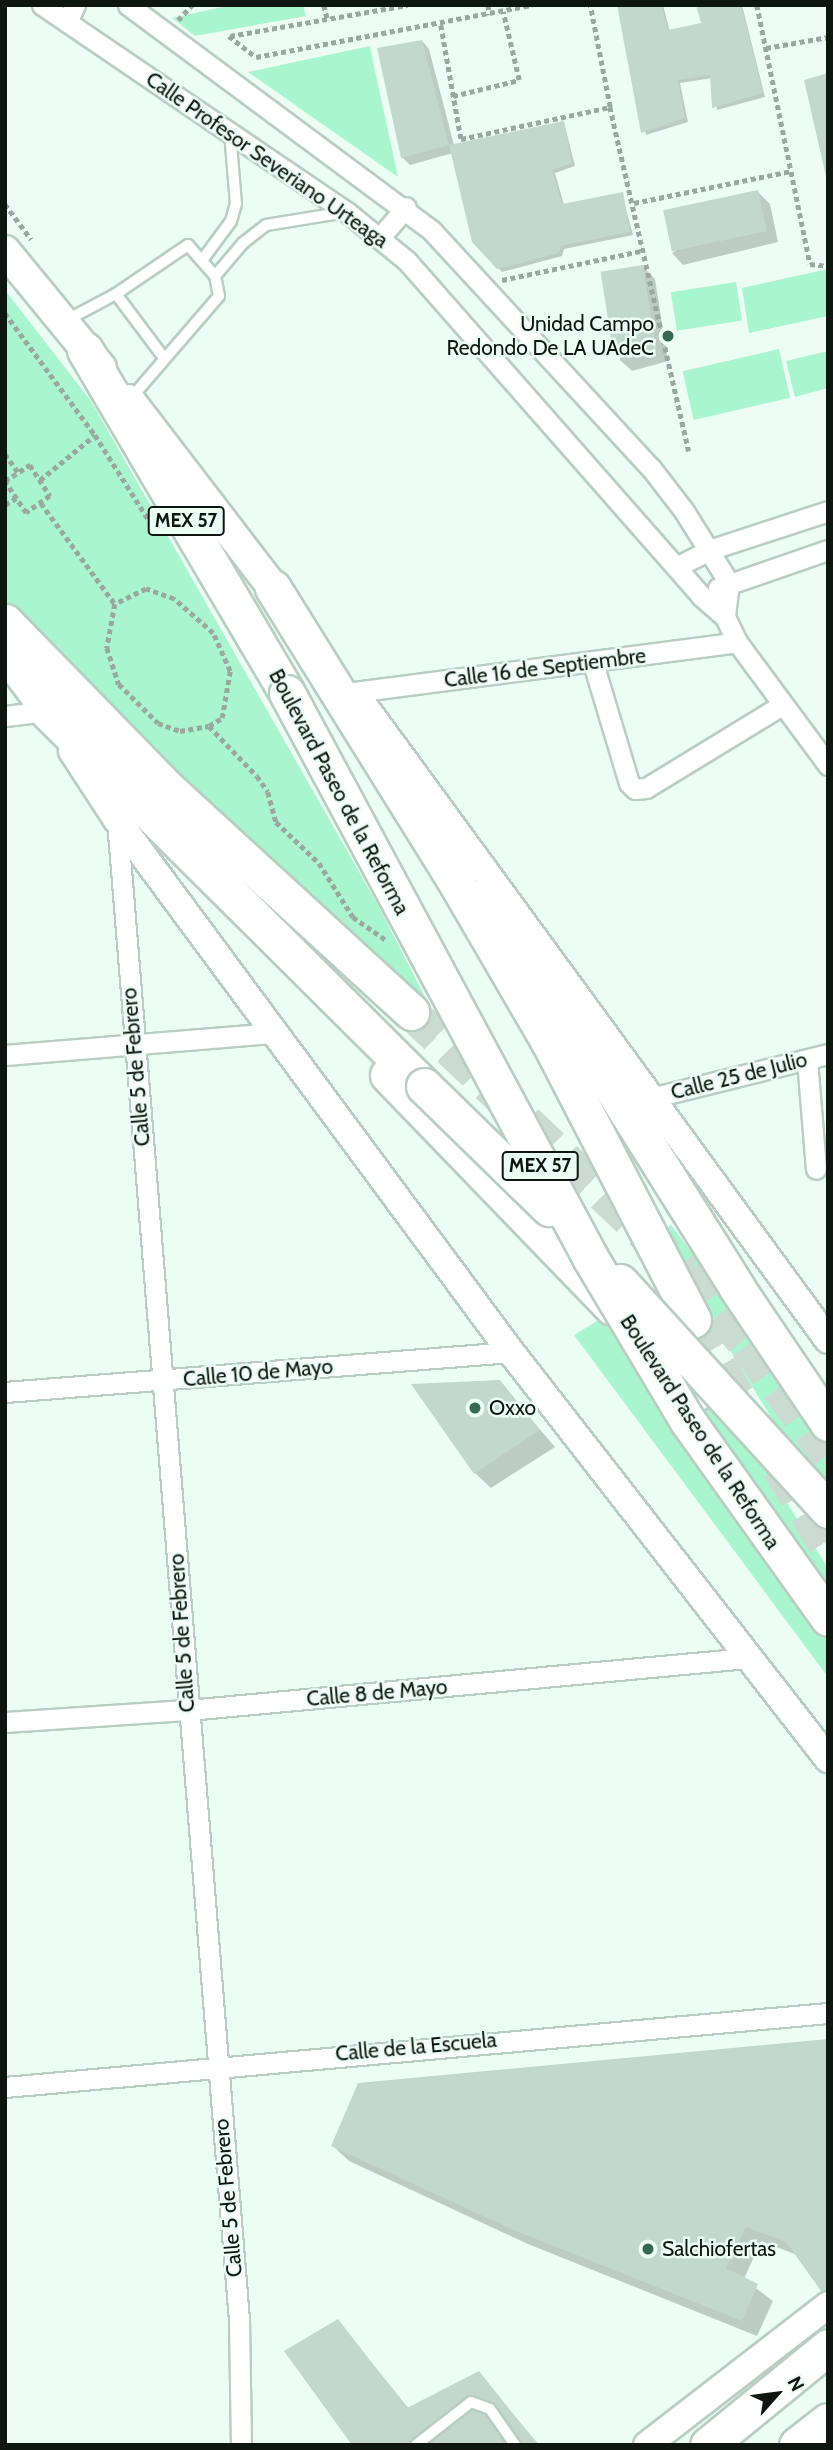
<!DOCTYPE html>
<style>
body{margin:0}
#map{position:relative;width:833px;height:2450px;overflow:hidden;background:#ecfef4;font-family:Cabin,sans-serif}
div>[style]{position:absolute}
.green>*{inset:0;background:#a9f5cd;transform-origin:0 0}
.shadow>*{inset:0;background:#0003}
.building>*{inset:0;background:#c2d8cc;transform-origin:0 0}
.highway-tunnel>*{height:35px;margin-top:-17.5px;transform-origin:0;background:repeating-linear-gradient(90deg,#cbdbd2 0 35px,transparent 0 53px)}
.path>*{height:4.5px;margin-top:-2.25px;transform-origin:0;background:repeating-linear-gradient(90deg,#9aa8a0 0 5px,transparent 0 8.5px)}
.roads{filter:drop-shadow(2px 0 #b8cec2) drop-shadow(-2px 0 #b8cec2) drop-shadow(0 2px #b8cec2) drop-shadow(0 -2px #b8cec2)}
.lane>*{height:10px;margin:-5px;padding:0 5px;transform-origin:5px;border-radius:5px;background:#fff}
.street>*{height:19px;margin:-9.5px;padding:0 9.5px;transform-origin:9.5px;border-radius:9.5px;background:#fff}
.secondary>*{height:26px;margin:-13px;padding:0 13px;transform-origin:13px;border-radius:13px;background:#fff}
.primary>*{height:30px;margin:-15px;padding:0 15px;transform-origin:15px;border-radius:15px;background:#fff}
.highway>*{height:35px;margin:-17.5px;padding:0 17.5px;transform-origin:17.5px;border-radius:17.5px;background:#fff}
.bridges{filter:drop-shadow(2px 0 #b8cec2) drop-shadow(-2px 0 #b8cec2) drop-shadow(0 2px #b8cec2) drop-shadow(0 -2px #b8cec2)}
.highway-bridge>*{height:35px;margin:-17.5px;padding:0 17.5px;transform-origin:17.5px;border-radius:17.5px;background:#fff}
.dots>*{width:19px;height:19px;translate:-50% -50%;box-sizing:border-box;border:4px solid #ecfef4;border-radius:50%}
span{translate:-50% -50%;white-space:nowrap;text-align:center;line-height:1.15;-webkit-text-stroke:5px #ecfef4;paint-order:stroke}
.shield-label span{padding:2px 5px;background:#ecfef4;border:2px solid;border-radius:5px;-webkit-text-stroke-width:0}
.shield-label{font-size:19px;color:#0e1611;font-weight:700}
.street-label{font-size:21px;color:#0e1611}
.poi-label{font-size:21px;color:#0e1611}
.right{translate:-100% -50%;text-align:right}
.left{translate:0 -50%;text-align:left}
.frame{position:absolute;inset:0;border:7px solid #0e1611;pointer-events:none}
.north{position:absolute;left:742px;top:2359px;width:70px;height:70px;-webkit-text-stroke:5px #ecfef4;paint-order:stroke;rotate:62deg;font-size:19px;font-weight:700;line-height:28px;text-align:center;color:#0e1611}
.north::after{content:'';display:block;margin:auto;width:24px;height:32px;background:#0e1611;clip-path:polygon(50% 0,100% 100%,50% 72%,0 100%)}
</style>
<div id="map">
<div class="green">
<i style="clip-path:polygon(231px 5px,303px 5px,306px 16px,195px 36px,172px 18px)"></i>
<i style="clip-path:polygon(370px 46px,371px 52px,398px 177px,248px 72px)"></i>
<i style="clip-path:polygon(828px 269px,828px 316px,749px 333px,742px 288px)"></i>
<i style="left:736px;top:282px;width:39px;height:66px;rotate:81deg"></i>
<i style="clip-path:polygon(5px 290px,91px 401px,378px 905px,444px 1034px,174px 787px,5px 608px)"></i>
<i style="left:779px;top:349px;width:50px;height:99px;rotate:77deg"></i>
<i style="clip-path:polygon(828px 351px,828px 388px,795px 397px,786px 361px)"></i>
<i style="clip-path:polygon(671px 1225px,763px 1347px,828px 1452px,828px 1511px,660px 1235px)"></i>
<i style="clip-path:polygon(652px 1288px,828px 1568px,828px 1677px,574px 1335px)"></i>
</div>
<div class="shadow">
<i style="clip-path:polygon(623px 5px,663px 5px,670px 32px,703px 24px,698px 5px,742px 5px,765px 97px,717px 110px,712px 78px,680px 83px,688px 122px,646px 135px)"></i>
<i style="clip-path:polygon(422px 41px,429px 49px,454px 145px,564px 122px,575px 166px,555px 173px,564px 205px,622px 194px,633px 235px,564px 249px,562px 256px,502px 272px,473px 242px,453px 153px,410px 165px,402px 157px)"></i>
<i style="clip-path:polygon(758px 192px,770px 204px,778px 242px,683px 265px,672px 253px)"></i>
<i style="clip-path:polygon(643px 267px,655px 279px,668px 361px,632px 371px,620px 360px,603px 278px)"></i>
<i style="clip-path:polygon(499px 1382px,555px 1447px,491px 1488px,475px 1473px)"></i>
<i style="clip-path:polygon(828px 2040px,797px 2255px,761px 2241px,744px 2279px,773px 2301px,757px 2336px,528px 2244px,349px 2161px,333px 2146px)"></i>
<i style="clip-path:polygon(338px 2321px,409px 2409px,478px 2373px,539px 2445px,354px 2445px)"></i>
</div>
<div class="building">
<i style="clip-path:polygon(617px 5px,661px 5px,668px 30px,701px 23px,696px 5px,741px 5px,763px 93px,712px 108px,710px 75px,678px 80px,685px 118px,641px 133px)"></i>
<i style="clip-path:polygon(422px 40px,449px 145px,564px 121px,572px 163px,552px 170px,562px 204px,623px 192px,630px 232px,561px 246px,559px 253px,497px 269px,472px 242px,449px 145px,401px 158px,377px 48px)"></i>
<i style="clip-path:polygon(828px 73px,828px 181px,827px 181px,804px 80px)"></i>
<i style="left:758px;top:190px;width:42px;height:97px;rotate:78deg"></i>
<i style="left:643px;top:265px;width:85px;height:43px;rotate:81deg"></i>
<i style="clip-path:polygon(500px 1380px,540px 1430px,474px 1474px,411px 1384px)"></i>
<i style="clip-path:polygon(828px 2039px,828px 2292px,824px 2295px,786px 2242px,746px 2227px,726px 2268px,758px 2284px,742px 2321px,511px 2229px,331px 2146px,358px 2083px)"></i>
<i style="clip-path:polygon(338px 2319px,407px 2408px,479px 2371px,538px 2445px,352px 2445px,284px 2351px)"></i>
</div>
<div class="highway-tunnel">
<i style="left:411px;top:1012px;width:379px;rotate:43.5deg"></i>
<i style="left:686px;top:1273px;width:94px;rotate:49.7deg"></i>
<i style="left:747px;top:1345px;width:136px;rotate:53.4deg"></i>
<i style="left:693px;top:1320px;width:101px;rotate:59.6deg"></i>
<i style="left:779px;top:1467px;width:95px;rotate:58.8deg"></i>
</div>
<div class="path">
<i style="left:324px;top:5px;width:16px;rotate:76deg"></i>
<i style="left:488px;top:5px;width:10px;rotate:79deg"></i>
<i style="left:757px;top:5px;width:264px;rotate:78.4deg"></i>
<i style="left:810px;top:264px;width:18px;rotate:6deg"></i>
<i style="left:178px;top:20px;width:21px;rotate:-47deg"></i>
<i style="left:441px;top:25px;width:116px;rotate:80deg"></i>
<i style="left:461px;top:139px;width:152px;rotate:-12.1deg"></i>
<i style="left:610px;top:107px;width:104px;rotate:-101.1deg"></i>
<i style="left:229px;top:36px;width:34px;rotate:38deg"></i>
<i style="left:256px;top:57px;width:281px;rotate:-10.7deg"></i>
<i style="left:230px;top:36px;width:180px;rotate:-9.9deg"></i>
<i style="left:766px;top:48px;width:63px;rotate:-10.1deg"></i>
<i style="left:453px;top:96px;width:68px;rotate:-13.6deg"></i>
<i style="left:519px;top:80px;width:70px;rotate:-103.2deg"></i>
<i style="left:610px;top:107px;width:353px;rotate:77.1deg"></i>
<i style="left:634px;top:203px;width:160px;rotate:-11.5deg"></i>
<i style="left:5px;top:204px;width:44px;rotate:53.4deg"></i>
<i style="left:502px;top:280px;width:146px;rotate:-11.8deg"></i>
<i style="left:5px;top:313px;width:152px;rotate:53.6deg"></i>
<i style="left:95px;top:435px;width:112px;rotate:57.7deg"></i>
<i style="left:5px;top:454px;width:22px;rotate:54deg"></i>
<i style="left:40px;top:480px;width:71px;rotate:-39.3deg"></i>
<i style="left:5px;top:481px;width:30px;rotate:-33deg"></i>
<i style="left:30px;top:465px;width:37px;rotate:57deg"></i>
<i style="left:50px;top:496px;width:29px;rotate:145deg"></i>
<i style="left:26px;top:513px;width:37px;rotate:-124deg"></i>
<i style="left:41px;top:503px;width:125px;rotate:53.8deg"></i>
<i style="left:5px;top:505px;width:13px;rotate:-32deg"></i>
<i style="left:209px;top:726px;width:15px;rotate:-32deg"></i>
<i style="left:222px;top:718px;width:48px;rotate:-80.3deg"></i>
<i style="left:230px;top:671px;width:42px;rotate:-114.1deg"></i>
<i style="left:213px;top:633px;width:52px;rotate:-138.9deg"></i>
<i style="left:174px;top:599px;width:30px;rotate:-160deg"></i>
<i style="left:146px;top:589px;width:34px;rotate:154deg"></i>
<i style="left:115px;top:604px;width:45px;rotate:100.3deg"></i>
<i style="left:107px;top:648px;width:38px;rotate:72deg"></i>
<i style="left:119px;top:684px;width:55px;rotate:45deg"></i>
<i style="left:158px;top:723px;width:23px;rotate:20deg"></i>
<i style="left:180px;top:731px;width:29px;rotate:-10deg"></i>
<i style="left:209px;top:726px;width:69px;rotate:46.2deg"></i>
<i style="left:257px;top:776px;width:19px;rotate:55deg"></i>
<i style="left:268px;top:792px;width:31px;rotate:75deg"></i>
<i style="left:276px;top:822px;width:59px;rotate:43.6deg"></i>
<i style="left:319px;top:863px;width:64px;rotate:57.8deg"></i>
<i style="left:353px;top:917px;width:39px;rotate:35deg"></i>
</div>
<div class="roads">
<div class="lane">
<i style="left:203px;top:259px;width:47px;rotate:-53.6deg"></i>
<i style="left:231px;top:221px;width:18px;rotate:-74deg"></i>
<i style="left:236px;top:204px;width:72px;rotate:-94.8deg"></i>
<i style="left:215px;top:276px;width:43px;rotate:-49.7deg"></i>
<i style="left:243px;top:243px;width:29px;rotate:-38deg"></i>
<i style="left:266px;top:225px;width:81px;rotate:-9.2deg"></i>
<i style="left:67px;top:320px;width:55px;rotate:-28deg"></i>
<i style="left:132px;top:397px;width:133px;rotate:-49.3deg"></i>
<i style="left:219px;top:296px;width:20px;rotate:-101deg"></i>
<i style="left:215px;top:276px;width:41px;rotate:-131.1deg"></i>
<i style="left:188px;top:245px;width:87px;rotate:145.8deg"></i>
<i style="left:116px;top:294px;width:80px;rotate:53.1deg"></i>
<i style="left:416px;top:2445px;width:70px;rotate:-38deg"></i>
<i style="left:471px;top:2402px;width:20px;rotate:20deg"></i>
<i style="left:490px;top:2409px;width:44px;rotate:55.2deg"></i>
</div>
<div class="street">
<i style="left:42px;top:5px;width:369px;rotate:34.2deg"></i>
<i style="left:347px;top:212px;width:77px;rotate:39.2deg"></i>
<i style="left:407px;top:261px;width:446px;rotate:48.7deg"></i>
<i style="left:701px;top:596px;width:32px;rotate:41deg"></i>
<i style="left:725px;top:617px;width:28px;rotate:64deg"></i>
<i style="left:737px;top:642px;width:153px;rotate:53.5deg"></i>
<i style="left:128px;top:5px;width:379px;rotate:36.6deg"></i>
<i style="left:432px;top:231px;width:323px;rotate:47.3deg"></i>
<i style="left:651px;top:468px;width:54px;rotate:52.5deg"></i>
<i style="left:684px;top:511px;width:85px;rotate:58deg"></i>
<i style="left:729px;top:583px;width:34px;rotate:97deg"></i>
<i style="left:67px;top:22px;width:19px;rotate:-65deg"></i>
<i style="left:381px;top:236px;width:38px;rotate:-49deg"></i>
<i style="left:678px;top:566px;width:38px;rotate:-27deg"></i>
<i style="left:712px;top:549px;width:122px;rotate:-18.1deg"></i>
<i style="left:718px;top:588px;width:116px;rotate:-19.1deg"></i>
<i style="left:593px;top:663px;width:125px;rotate:73.3deg"></i>
<i style="left:629px;top:783px;width:8px;rotate:45deg"></i>
<i style="left:635px;top:789px;width:11px;rotate:-5deg"></i>
<i style="left:646px;top:788px;width:159px;rotate:-31.4deg"></i>
<i style="left:354px;top:692px;width:386px;rotate:-7.4deg"></i>
<i style="left:5px;top:716px;width:42px;rotate:-6.8deg"></i>
<i style="left:117px;top:820px;width:1504px;rotate:85.35deg"></i>
<i style="left:239px;top:2319px;width:126px;rotate:89.1deg"></i>
<i style="left:5px;top:1055px;width:270px;rotate:-4.7deg"></i>
<i style="left:807px;top:1060px;width:109px;rotate:85.3deg"></i>
<i style="left:651px;top:1098px;width:182px;rotate:-14deg"></i>
<i style="left:5px;top:1392px;width:508px;rotate:-4.52deg"></i>
<i style="left:5px;top:1722px;width:183px;rotate:-3.8deg"></i>
<i style="left:188px;top:1710px;width:562px;rotate:-5.31deg"></i>
<i style="left:5px;top:2087px;width:826px;rotate:-5.14deg"></i>
</div>
<div class="secondary">
<i style="left:362px;top:703px;width:789px;rotate:53.81deg"></i>
<i style="left:72px;top:751px;width:82px;rotate:56.9deg"></i>
<i style="left:117px;top:820px;width:662px;rotate:53.48deg"></i>
<i style="left:511px;top:1352px;width:516px;rotate:52.09deg"></i>
<i style="left:647px;top:2445px;width:229px;rotate:-37.7deg"></i>
</div>
<div class="primary">
<i style="left:5px;top:251px;width:151px;rotate:50.6deg"></i>
<i style="left:129px;top:400px;width:237px;rotate:52.5deg"></i>
<i style="left:5px;top:655px;width:70px;rotate:53.1deg"></i>
</div>
<div class="highway">
<i style="left:85px;top:350px;width:398px;rotate:59.5deg"></i>
<i style="left:273px;top:588px;width:340px;rotate:58.1deg"></i>
<i style="left:453px;top:877px;width:189px;rotate:59.8deg"></i>
<i style="left:548px;top:1040px;width:315px;rotate:62.6deg"></i>
<i style="left:5px;top:622px;width:233px;rotate:45.7deg"></i>
<i style="left:168px;top:789px;width:330px;rotate:42.5deg"></i>
<i style="left:47px;top:711px;width:532px;rotate:44.85deg"></i>
<i style="left:489px;top:892px;width:467px;rotate:57.9deg"></i>
<i style="left:737px;top:1288px;width:163px;rotate:56deg"></i>
<i style="left:388px;top:1075px;width:322px;rotate:46deg"></i>
<i style="left:651px;top:1347px;width:64px;rotate:45.6deg"></i>
<i style="left:708px;top:2445px;width:155px;rotate:-39.2deg"></i>
<i style="left:797px;top:2445px;width:39px;rotate:-38deg"></i>
</div>
</div>
<div class="bridges">
<div class="highway-bridge">
<i style="left:287px;top:693px;width:642px;rotate:61.76deg"></i>
<i style="left:591px;top:1259px;width:187px;rotate:59.2deg"></i>
<i style="left:687px;top:1420px;width:243px;rotate:54.5deg"></i>
<i style="left:424px;top:1086px;width:175px;rotate:44.3deg"></i>
<i style="left:620px;top:1282px;width:309px;rotate:47.6deg"></i>
</div>
</div>
<div class="dots">
<i style="left:668px;top:336px;background:#346a50"></i>
<i style="left:475px;top:1408px;background:#346a50"></i>
<i style="left:648px;top:2249px;background:#346a50"></i>
</div>
<div class="shield-label">
<span style="left:186px;top:521px">MEX 57</span>
<span style="left:540px;top:1166px">MEX 57</span>
</div>
<div class="street-label">
<span style="left:267px;top:160px;rotate:35deg">Calle Profesor Severiano Urteaga</span>
<span style="left:545px;top:668px;rotate:-7deg">Calle 16 de Septiembre</span>
<span style="left:339px;top:792px;rotate:62deg">Boulevard Paseo de la Reforma</span>
<span style="left:136px;top:1067px;rotate:-95deg">Calle 5 de Febrero</span>
<span style="left:739px;top:1076px;rotate:-14deg">Calle 25 de Julio</span>
<span style="left:258px;top:1373px;rotate:-5deg">Calle 10 de Mayo</span>
<span style="left:700px;top:1432px;rotate:57deg">Boulevard Paseo de la Reforma</span>
<span style="left:182px;top:1633px;rotate:-94deg">Calle 5 de Febrero</span>
<span style="left:377px;top:1693px;rotate:-5deg">Calle 8 de Mayo</span>
<span style="left:416px;top:2047px;rotate:-5deg">Calle de la Escuela</span>
<span style="left:228px;top:2198px;rotate:-95deg">Calle 5 de Febrero</span>
</div>
<div class="poi-label">
<span class="right" style="left:654px;top:336px">Unidad Campo<br>Redondo De LA UAdeC</span>
<span class="left" style="left:489px;top:1408px">Oxxo</span>
<span class="left" style="left:662px;top:2249px">Salchiofertas</span>
</div>
<div class="frame"></div>
<div class="north">N</div>
</div>
